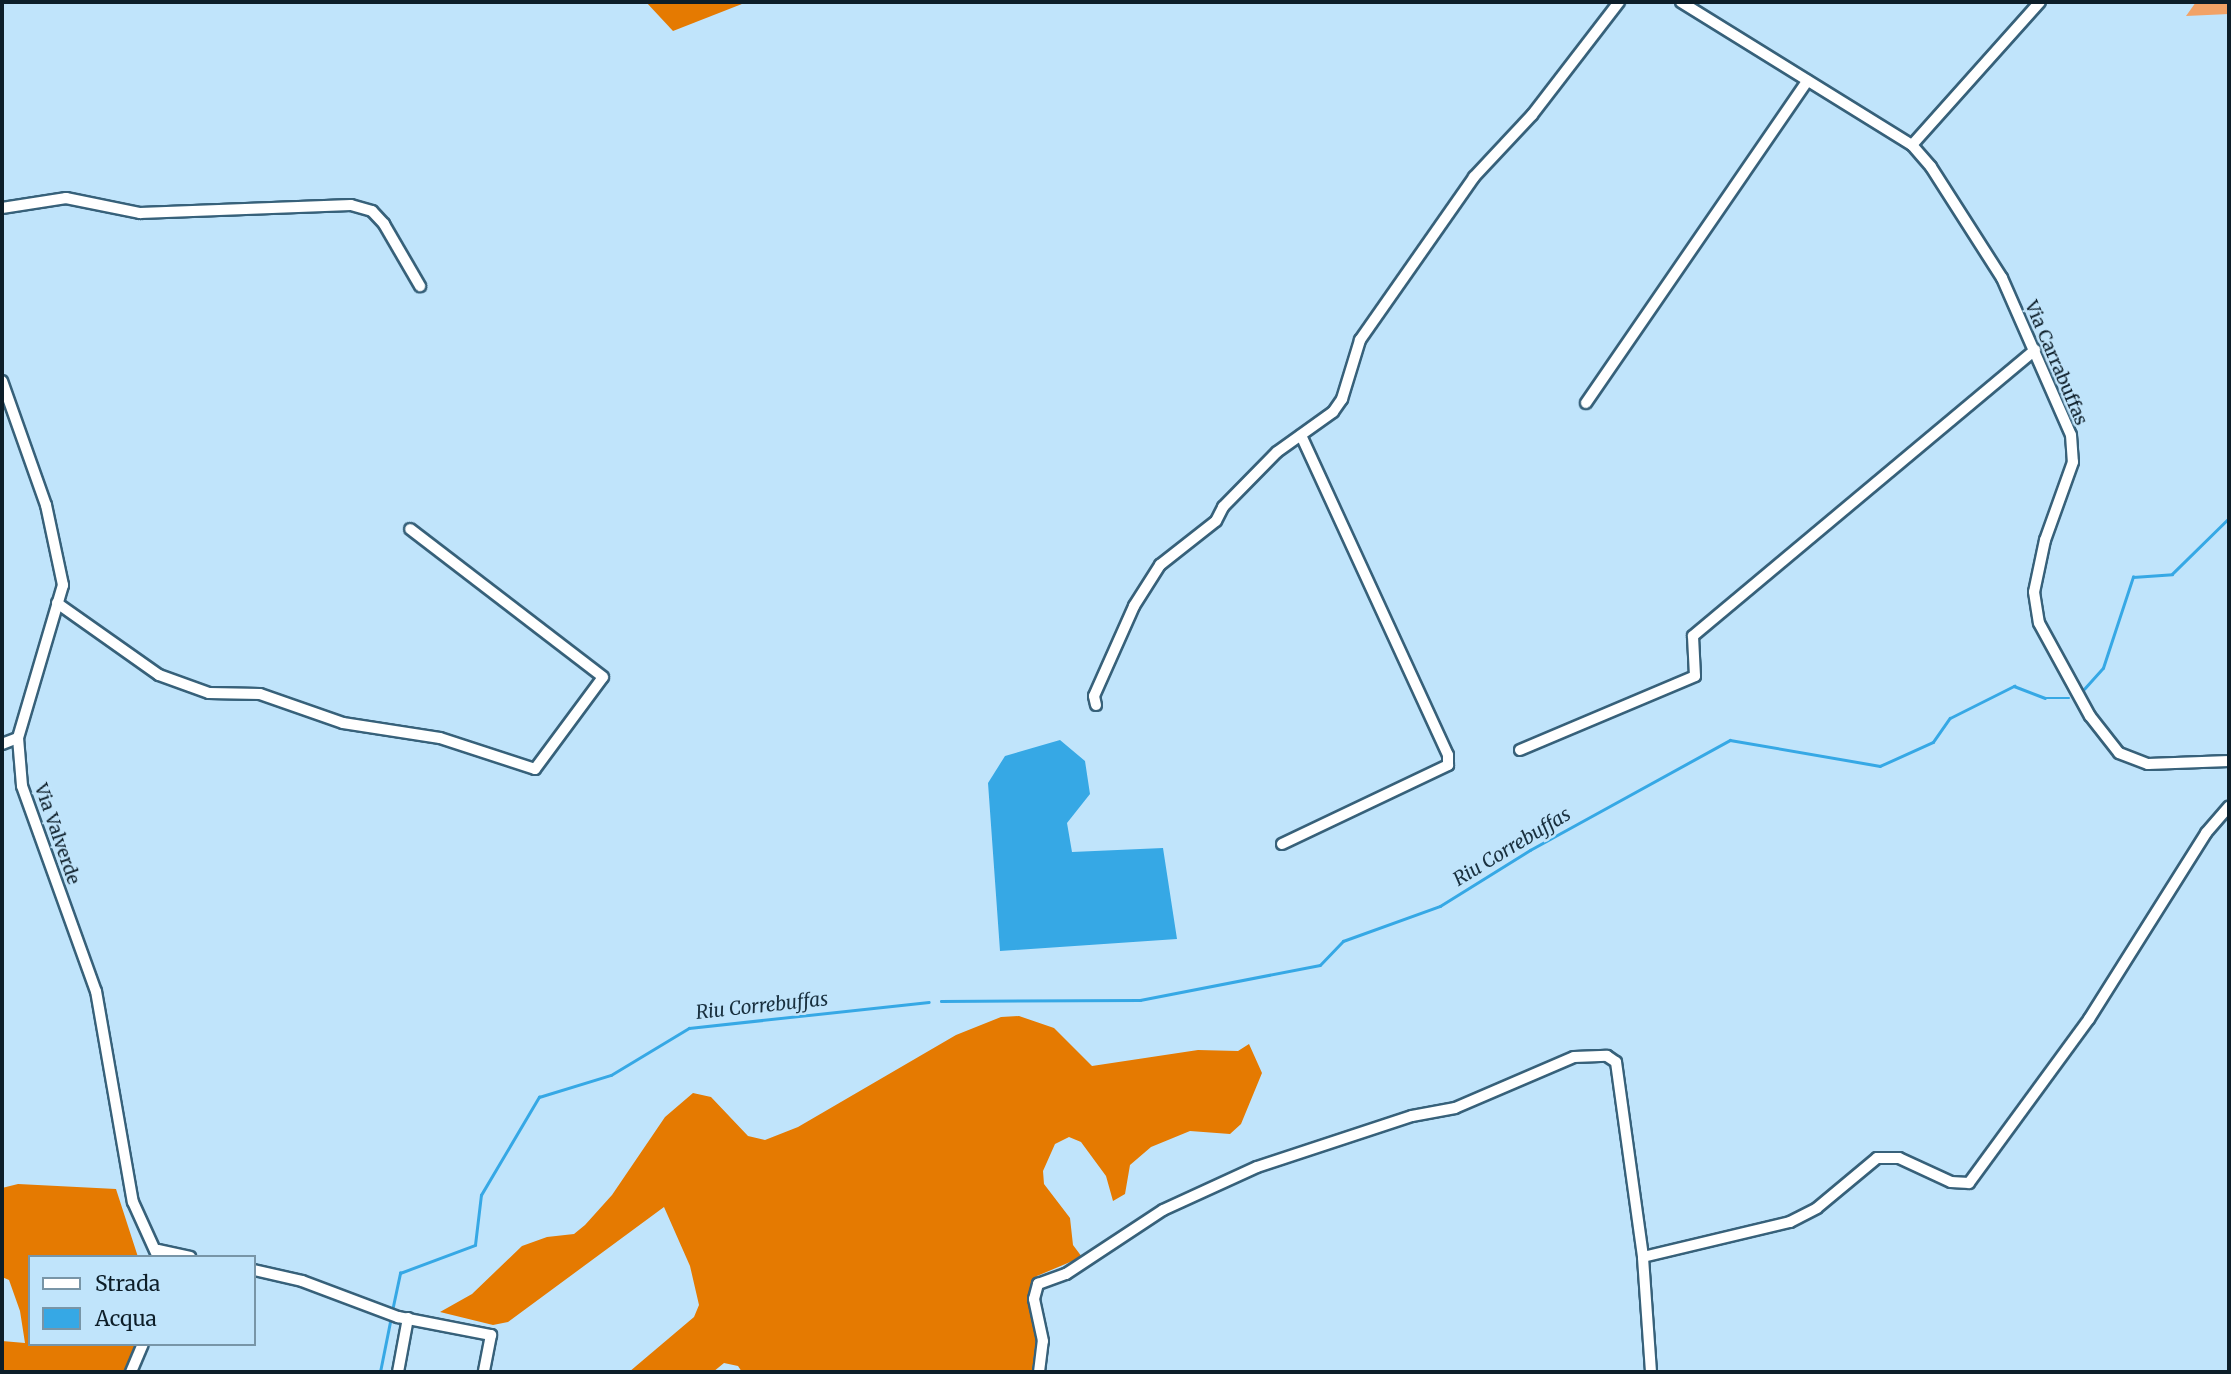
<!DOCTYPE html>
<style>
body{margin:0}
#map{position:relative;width:2231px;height:1374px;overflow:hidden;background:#c0e4fb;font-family:Merriweather,serif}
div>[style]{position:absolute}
.green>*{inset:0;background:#f2a266}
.forest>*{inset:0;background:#e57a01}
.water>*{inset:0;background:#36a8e5}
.stream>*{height:2.5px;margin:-1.25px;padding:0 1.25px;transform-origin:1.25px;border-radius:1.25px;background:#36a8e5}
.roads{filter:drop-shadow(2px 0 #37617a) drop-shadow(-2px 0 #37617a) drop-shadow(0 2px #37617a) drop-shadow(0 -2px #37617a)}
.minor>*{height:10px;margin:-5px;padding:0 5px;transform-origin:5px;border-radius:5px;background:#fff}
span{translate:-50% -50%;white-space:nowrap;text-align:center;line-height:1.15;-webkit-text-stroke:5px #c0e4fb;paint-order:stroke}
.street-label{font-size:18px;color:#0d1e29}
.water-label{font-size:19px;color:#19303f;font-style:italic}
.frame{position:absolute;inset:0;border:4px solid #0d1e29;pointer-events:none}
.legend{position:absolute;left:28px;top:1255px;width:228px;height:91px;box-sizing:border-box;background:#c0e4fb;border:2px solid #7895a7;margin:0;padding:9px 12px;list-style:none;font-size:21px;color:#0d1e29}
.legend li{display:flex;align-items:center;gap:14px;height:35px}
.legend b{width:35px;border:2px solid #7895a7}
</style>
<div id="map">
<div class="green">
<i style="clip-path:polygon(2196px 2px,2229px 2px,2229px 14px,2186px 16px)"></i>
</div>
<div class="forest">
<i style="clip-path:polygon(646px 2px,747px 2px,673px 31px)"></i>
<i style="clip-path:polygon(1019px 1016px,1054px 1028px,1092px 1066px,1198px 1050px,1238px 1051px,1249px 1044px,1262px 1073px,1241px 1124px,1230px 1134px,1190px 1131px,1151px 1147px,1130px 1165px,1125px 1194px,1113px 1201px,1106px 1176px,1081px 1142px,1069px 1137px,1055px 1144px,1043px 1171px,1044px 1184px,1070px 1218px,1073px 1245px,1082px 1257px,1037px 1276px,1031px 1286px,1037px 1330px,1032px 1372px,742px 1372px,738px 1366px,724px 1363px,713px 1372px,629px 1372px,694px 1317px,699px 1305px,690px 1266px,664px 1207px,508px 1322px,493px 1325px,440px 1312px,472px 1294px,522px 1246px,547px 1237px,574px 1234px,585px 1225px,612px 1195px,665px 1117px,693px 1093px,711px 1097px,748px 1136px,765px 1140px,798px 1127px,956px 1035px,1001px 1017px)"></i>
<i style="clip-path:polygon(18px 1184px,116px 1189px,138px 1257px,30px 1257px,30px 1344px,138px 1344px,125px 1372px,2px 1372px,2px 1341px,25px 1343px,20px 1311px,9px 1280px,2px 1277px,2px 1188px)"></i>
</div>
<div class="water">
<i style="clip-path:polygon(1060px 740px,1085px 761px,1090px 794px,1067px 823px,1072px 852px,1163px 848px,1177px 939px,1000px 951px,988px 783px,1005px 756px)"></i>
</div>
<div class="stream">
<i style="left:2084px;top:689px;width:28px;rotate:-48deg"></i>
<i style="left:2103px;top:668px;width:96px;rotate:-71.8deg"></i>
<i style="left:2133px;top:577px;width:39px;rotate:-4deg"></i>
<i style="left:2172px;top:574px;width:80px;rotate:-44.5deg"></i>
<i style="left:941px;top:1001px;width:199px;rotate:-0.3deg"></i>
<i style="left:1140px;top:1000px;width:183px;rotate:-11deg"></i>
<i style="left:1320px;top:965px;width:33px;rotate:-46deg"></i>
<i style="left:1343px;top:941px;width:103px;rotate:-19.8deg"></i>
<i style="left:1440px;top:906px;width:106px;rotate:-31.9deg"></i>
<i style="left:1530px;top:850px;width:228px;rotate:-28.8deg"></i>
<i style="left:1730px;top:740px;width:152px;rotate:9.8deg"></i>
<i style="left:1880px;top:766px;width:58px;rotate:-24.4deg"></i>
<i style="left:1933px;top:742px;width:29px;rotate:-55deg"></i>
<i style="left:1950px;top:718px;width:72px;rotate:-26.6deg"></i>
<i style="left:2014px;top:686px;width:33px;rotate:21deg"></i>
<i style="left:2045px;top:698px;width:24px"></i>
<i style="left:392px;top:1311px;width:39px;rotate:-78deg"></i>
<i style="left:400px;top:1273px;width:80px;rotate:-20.5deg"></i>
<i style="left:475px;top:1245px;width:50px;rotate:-83.2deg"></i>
<i style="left:481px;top:1195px;width:114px;rotate:-59.4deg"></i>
<i style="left:539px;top:1097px;width:75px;rotate:-17deg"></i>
<i style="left:611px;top:1075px;width:91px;rotate:-31.1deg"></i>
<i style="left:689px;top:1028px;width:241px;rotate:-6.2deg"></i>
<i style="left:380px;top:1372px;width:56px;rotate:-78.7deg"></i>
</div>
<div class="roads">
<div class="minor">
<i style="left:1681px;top:2px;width:272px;rotate:31.8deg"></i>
<i style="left:1912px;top:145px;width:29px;rotate:49deg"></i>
<i style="left:1931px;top:167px;width:132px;rotate:57.4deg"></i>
<i style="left:2002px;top:278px;width:171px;rotate:66.3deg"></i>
<i style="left:2071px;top:435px;width:27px;rotate:86deg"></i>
<i style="left:2073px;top:462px;width:83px;rotate:109.7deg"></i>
<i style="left:2045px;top:540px;width:53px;rotate:101.9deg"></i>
<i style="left:2034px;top:592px;width:31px;rotate:81deg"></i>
<i style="left:2039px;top:623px;width:106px;rotate:61.3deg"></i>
<i style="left:2090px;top:716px;width:47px;rotate:51.9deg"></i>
<i style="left:2119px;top:753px;width:31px;rotate:21deg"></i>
<i style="left:2148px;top:764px;width:81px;rotate:-2.1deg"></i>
<i style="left:1912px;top:145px;width:192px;rotate:-48.2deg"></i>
<i style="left:2px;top:208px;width:65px;rotate:-8.9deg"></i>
<i style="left:66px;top:198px;width:76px;rotate:11.5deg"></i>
<i style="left:140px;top:213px;width:211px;rotate:-2.2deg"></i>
<i style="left:351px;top:205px;width:22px;rotate:16deg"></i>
<i style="left:372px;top:211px;width:18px;rotate:47deg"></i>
<i style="left:384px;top:224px;width:72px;rotate:59.9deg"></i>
<i style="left:2px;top:381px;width:132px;rotate:70.5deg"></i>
<i style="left:46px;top:505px;width:82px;rotate:78deg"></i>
<i style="left:63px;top:585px;width:159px;rotate:106.4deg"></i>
<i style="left:18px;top:738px;width:48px;rotate:85.2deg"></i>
<i style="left:22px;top:786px;width:218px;rotate:70.2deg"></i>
<i style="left:96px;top:991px;width:214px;rotate:80.1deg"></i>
<i style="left:133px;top:1202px;width:60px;rotate:65.6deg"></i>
<i style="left:1586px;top:403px;width:391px;rotate:-55.5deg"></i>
<i style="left:57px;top:603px;width:125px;rotate:35.2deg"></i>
<i style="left:159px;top:675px;width:53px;rotate:19.8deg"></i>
<i style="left:209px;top:693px;width:51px;rotate:1.1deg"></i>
<i style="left:260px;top:694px;width:88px;rotate:19.3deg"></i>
<i style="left:343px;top:723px;width:98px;rotate:8.8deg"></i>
<i style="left:440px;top:738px;width:100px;rotate:18.1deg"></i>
<i style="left:535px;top:769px;width:114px;rotate:-53.5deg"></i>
<i style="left:603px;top:677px;width:243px;rotate:-142.5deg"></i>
<i style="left:1096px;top:705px;width:9px;rotate:-103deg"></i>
<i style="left:1094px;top:696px;width:98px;rotate:-66deg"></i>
<i style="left:1134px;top:606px;width:49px;rotate:-57.6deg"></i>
<i style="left:1160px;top:565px;width:71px;rotate:-38.2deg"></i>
<i style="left:1216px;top:521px;width:16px;rotate:-63deg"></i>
<i style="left:1223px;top:507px;width:77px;rotate:-45.5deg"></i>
<i style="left:1277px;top:452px;width:69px;rotate:-35.5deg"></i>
<i style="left:1333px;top:412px;width:16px;rotate:-55deg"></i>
<i style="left:1342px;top:399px;width:62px;rotate:-73deg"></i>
<i style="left:1360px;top:340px;width:199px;rotate:-55deg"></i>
<i style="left:1474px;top:177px;width:85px;rotate:-46.9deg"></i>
<i style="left:1532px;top:115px;width:143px;rotate:-52.4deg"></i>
<i style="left:2px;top:744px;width:17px;rotate:-21deg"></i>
<i style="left:1520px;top:750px;width:190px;rotate:-22.9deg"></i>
<i style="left:1695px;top:676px;width:40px;rotate:-92.9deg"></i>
<i style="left:1693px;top:636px;width:446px;rotate:-39.9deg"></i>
<i style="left:1282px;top:844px;width:184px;rotate:-25.4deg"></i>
<i style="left:1448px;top:765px;width:10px;rotate:-90deg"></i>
<i style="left:1448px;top:755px;width:352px;rotate:-114.7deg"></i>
<i style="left:158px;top:1250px;width:33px;rotate:12deg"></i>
<i style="left:254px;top:1270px;width:49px;rotate:12.9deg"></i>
<i style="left:302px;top:1281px;width:103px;rotate:20.6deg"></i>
<i style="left:398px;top:1317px;width:95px;rotate:11deg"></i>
<i style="left:491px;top:1335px;width:38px;rotate:101deg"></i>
<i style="left:131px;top:1372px;width:30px;rotate:-67deg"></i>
<i style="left:398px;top:1372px;width:55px;rotate:-79.5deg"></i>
<i style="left:1039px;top:1372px;width:31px;rotate:-83deg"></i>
<i style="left:1043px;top:1341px;width:43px;rotate:-102.1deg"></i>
<i style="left:1034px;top:1299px;width:16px;rotate:-75deg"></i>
<i style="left:1038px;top:1284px;width:30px;rotate:-20deg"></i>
<i style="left:1066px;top:1274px;width:116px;rotate:-33.4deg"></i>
<i style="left:1163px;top:1210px;width:103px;rotate:-24.6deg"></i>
<i style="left:1257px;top:1167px;width:163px;rotate:-18.2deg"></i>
<i style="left:1412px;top:1116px;width:44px;rotate:-10.5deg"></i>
<i style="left:1455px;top:1108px;width:129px;rotate:-23.2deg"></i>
<i style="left:1574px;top:1057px;width:33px;rotate:-2deg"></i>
<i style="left:1607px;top:1056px;width:11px;rotate:34deg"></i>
<i style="left:1616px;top:1062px;width:197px;rotate:82.1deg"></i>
<i style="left:1651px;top:1372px;width:115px;rotate:-94deg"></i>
<i style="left:1643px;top:1257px;width:151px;rotate:-13.4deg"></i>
<i style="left:1790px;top:1222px;width:30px;rotate:-27deg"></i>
<i style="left:1817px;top:1208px;width:78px;rotate:-39.8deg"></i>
<i style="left:1877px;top:1158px;width:22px"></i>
<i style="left:1899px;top:1158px;width:57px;rotate:24.8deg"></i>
<i style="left:1951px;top:1182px;width:18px;rotate:3deg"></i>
<i style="left:1969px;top:1183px;width:203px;rotate:-53.8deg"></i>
<i style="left:2089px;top:1019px;width:220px;rotate:-57.8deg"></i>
<i style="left:2206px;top:833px;width:35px;rotate:-49deg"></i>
</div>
</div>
<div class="street-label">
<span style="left:2056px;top:363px;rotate:67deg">Via Carrabuffas</span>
<span style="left:57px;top:834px;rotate:71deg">Via Valverde</span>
</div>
<div class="water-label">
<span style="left:1512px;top:847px;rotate:-31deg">Riu Correbuffas</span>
<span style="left:762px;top:1006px;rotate:-6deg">Riu Correbuffas</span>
</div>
<div class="frame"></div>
<ul class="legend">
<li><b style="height:9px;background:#fff"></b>Strada</li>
<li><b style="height:19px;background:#36a8e5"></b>Acqua</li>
</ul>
</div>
